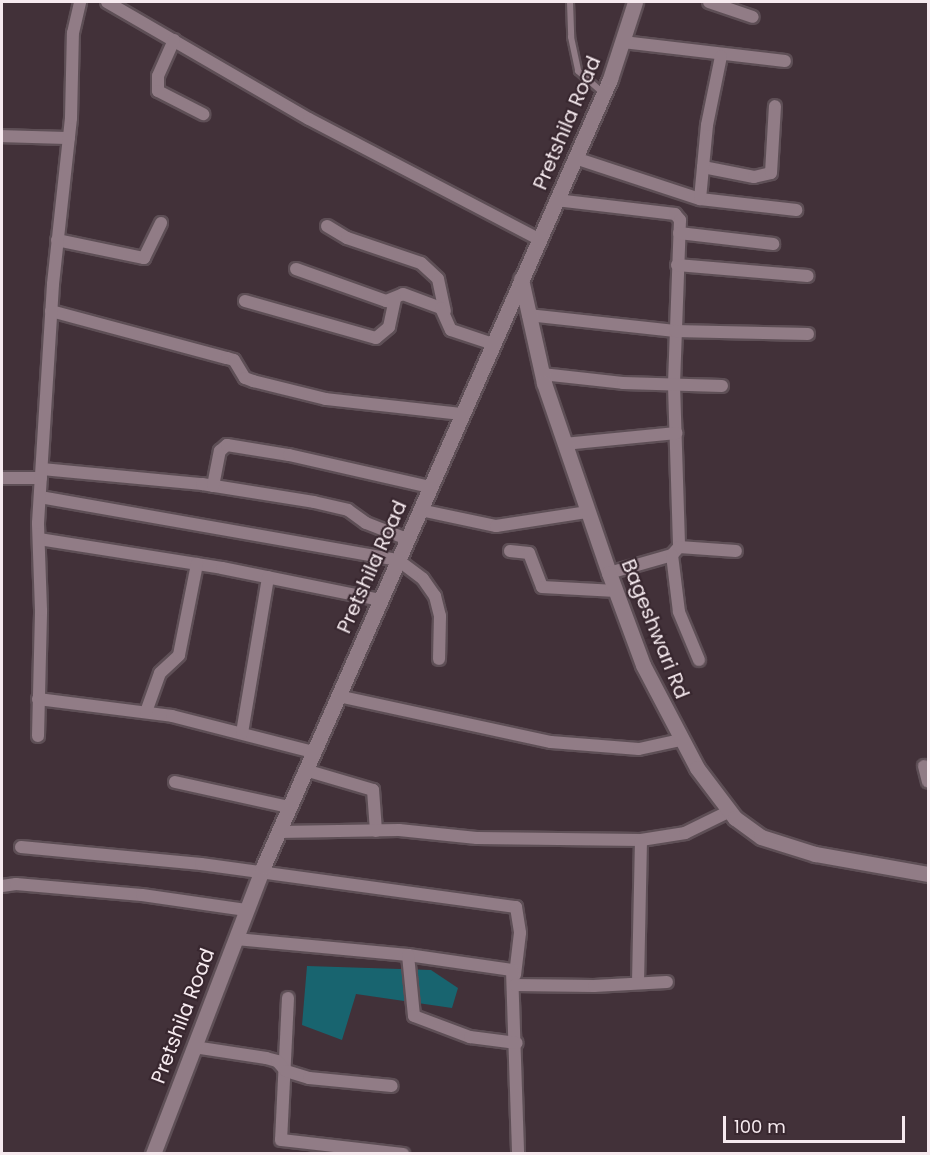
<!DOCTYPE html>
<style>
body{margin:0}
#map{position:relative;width:930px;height:1155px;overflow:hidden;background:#423139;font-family:Poppins,sans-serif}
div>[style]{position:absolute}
.water>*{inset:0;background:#18646f}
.roads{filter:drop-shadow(2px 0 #5e4f56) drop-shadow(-2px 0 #5e4f56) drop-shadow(0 2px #5e4f56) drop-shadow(0 -2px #5e4f56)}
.service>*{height:6px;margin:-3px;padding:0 3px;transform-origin:3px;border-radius:3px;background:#917c86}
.minor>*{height:12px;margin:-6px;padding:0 6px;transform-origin:6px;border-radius:6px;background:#917c86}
.tertiary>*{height:15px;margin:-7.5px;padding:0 7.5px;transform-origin:7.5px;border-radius:7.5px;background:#917c86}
span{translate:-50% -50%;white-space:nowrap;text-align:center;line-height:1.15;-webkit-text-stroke:4.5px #38272f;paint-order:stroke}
.street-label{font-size:20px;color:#f6eaef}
.frame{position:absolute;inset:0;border:3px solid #f6eaef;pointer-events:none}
.scale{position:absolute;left:723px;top:1116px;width:182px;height:27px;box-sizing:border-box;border:3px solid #f6eaef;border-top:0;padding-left:8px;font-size:18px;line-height:21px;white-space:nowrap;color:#f6eaef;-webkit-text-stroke:4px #38272f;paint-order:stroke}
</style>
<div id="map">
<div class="water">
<i style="clip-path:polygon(307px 966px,431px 970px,458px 988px,452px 1008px,356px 994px,342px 1040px,302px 1025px)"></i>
</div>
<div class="roads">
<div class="service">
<i style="left:570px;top:2px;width:35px;rotate:88deg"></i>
<i style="left:571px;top:37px;width:35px;rotate:78deg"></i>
<i style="left:578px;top:71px;width:33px;rotate:41deg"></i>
</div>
<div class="minor">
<i style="left:107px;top:2px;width:233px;rotate:30.1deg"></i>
<i style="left:309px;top:119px;width:259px;rotate:27.6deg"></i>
<i style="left:709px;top:2px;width:46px;rotate:18.8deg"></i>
<i style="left:174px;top:40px;width:39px;rotate:114deg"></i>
<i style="left:158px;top:76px;width:15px;rotate:90deg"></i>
<i style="left:158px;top:91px;width:51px;rotate:27.1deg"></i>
<i style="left:623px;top:42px;width:163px;rotate:6.7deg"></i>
<i style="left:2px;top:136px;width:67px;rotate:1.7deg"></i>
<i style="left:575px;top:158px;width:132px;rotate:18.2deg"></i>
<i style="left:700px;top:199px;width:97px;rotate:6.5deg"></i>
<i style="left:703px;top:167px;width:52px;rotate:11.1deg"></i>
<i style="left:754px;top:177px;width:17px;rotate:-13deg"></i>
<i style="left:771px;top:173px;width:67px;rotate:-86.6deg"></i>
<i style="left:700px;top:199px;width:74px;rotate:-84.6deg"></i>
<i style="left:707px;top:125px;width:70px;rotate:-78.5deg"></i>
<i style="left:556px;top:200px;width:120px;rotate:6.7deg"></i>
<i style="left:675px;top:214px;width:8px;rotate:50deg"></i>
<i style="left:680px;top:220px;width:165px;rotate:92.1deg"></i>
<i style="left:674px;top:385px;width:162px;rotate:88.2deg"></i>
<i style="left:679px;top:547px;width:11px;rotate:131deg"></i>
<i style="left:672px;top:555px;width:66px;rotate:164.1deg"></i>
<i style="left:327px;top:226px;width:23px;rotate:31deg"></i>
<i style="left:347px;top:238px;width:78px;rotate:18.7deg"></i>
<i style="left:421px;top:263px;width:23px;rotate:43deg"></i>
<i style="left:438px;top:279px;width:33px;rotate:78deg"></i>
<i style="left:679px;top:233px;width:95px;rotate:6.7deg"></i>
<i style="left:57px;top:240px;width:89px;rotate:11.7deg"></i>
<i style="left:144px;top:258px;width:39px;rotate:-64deg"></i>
<i style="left:677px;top:265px;width:131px;rotate:4.8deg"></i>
<i style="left:296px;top:269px;width:96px;rotate:19.6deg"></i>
<i style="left:386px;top:301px;width:18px;rotate:-22deg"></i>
<i style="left:403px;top:294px;width:40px;rotate:20.2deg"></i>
<i style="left:441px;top:308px;width:24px;rotate:66deg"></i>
<i style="left:451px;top:330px;width:44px;rotate:18.4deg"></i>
<i style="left:245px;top:301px;width:136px;rotate:15.8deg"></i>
<i style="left:376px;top:338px;width:17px;rotate:-40deg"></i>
<i style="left:389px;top:327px;width:29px;rotate:-78deg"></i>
<i style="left:51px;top:311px;width:182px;rotate:15deg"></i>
<i style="left:227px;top:358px;width:7px;rotate:16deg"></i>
<i style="left:234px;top:360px;width:21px;rotate:59deg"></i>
<i style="left:245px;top:378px;width:9px;rotate:21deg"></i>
<i style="left:253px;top:381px;width:75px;rotate:13.9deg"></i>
<i style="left:326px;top:399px;width:137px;rotate:6.3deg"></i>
<i style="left:528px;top:315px;width:148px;rotate:6.2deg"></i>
<i style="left:675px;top:331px;width:133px;rotate:1.3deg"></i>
<i style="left:542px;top:374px;width:81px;rotate:6.3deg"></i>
<i style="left:623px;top:383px;width:99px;rotate:1.7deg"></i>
<i style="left:564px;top:444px;width:113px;rotate:-5.6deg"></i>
<i style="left:42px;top:469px;width:161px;rotate:5.4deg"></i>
<i style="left:202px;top:484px;width:113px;rotate:9.1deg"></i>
<i style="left:314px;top:502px;width:35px;rotate:13deg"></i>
<i style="left:348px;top:510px;width:22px;rotate:36deg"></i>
<i style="left:366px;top:523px;width:44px;rotate:21.3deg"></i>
<i style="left:2px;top:478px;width:39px"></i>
<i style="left:213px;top:486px;width:36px;rotate:-79deg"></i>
<i style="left:220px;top:451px;width:9px;rotate:-41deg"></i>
<i style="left:227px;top:445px;width:63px;rotate:9.2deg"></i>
<i style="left:289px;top:455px;width:145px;rotate:12.8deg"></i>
<i style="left:40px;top:497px;width:364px;rotate:10deg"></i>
<i style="left:398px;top:560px;width:31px;rotate:37deg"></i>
<i style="left:423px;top:579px;width:21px;rotate:55deg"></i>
<i style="left:435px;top:596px;width:21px;rotate:76deg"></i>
<i style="left:440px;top:616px;width:43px;rotate:91.3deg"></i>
<i style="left:420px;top:510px;width:78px;rotate:11.9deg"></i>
<i style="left:496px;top:526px;width:93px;rotate:-8.7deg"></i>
<i style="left:39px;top:539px;width:185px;rotate:9deg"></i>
<i style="left:222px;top:568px;width:161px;rotate:11.4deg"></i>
<i style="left:679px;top:547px;width:57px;rotate:4deg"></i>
<i style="left:510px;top:551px;width:19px;rotate:6deg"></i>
<i style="left:529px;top:553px;width:36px;rotate:69deg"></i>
<i style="left:542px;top:587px;width:74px;rotate:3.1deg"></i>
<i style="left:672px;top:555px;width:57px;rotate:83deg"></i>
<i style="left:679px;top:612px;width:52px;rotate:67.4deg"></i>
<i style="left:338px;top:696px;width:218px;rotate:12.2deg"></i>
<i style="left:551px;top:742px;width:88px;rotate:4.5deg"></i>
<i style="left:639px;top:749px;width:43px;rotate:-12.1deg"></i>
<i style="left:38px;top:699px;width:135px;rotate:7.2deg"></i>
<i style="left:172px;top:716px;width:146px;rotate:14.3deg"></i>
<i style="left:146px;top:712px;width:41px;rotate:-70.3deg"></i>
<i style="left:160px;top:673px;width:26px;rotate:-43deg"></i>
<i style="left:179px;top:655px;width:93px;rotate:-78.8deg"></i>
<i style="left:242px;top:733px;width:158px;rotate:-80.5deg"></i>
<i style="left:38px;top:736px;width:126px;rotate:-88.6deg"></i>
<i style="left:41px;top:610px;width:87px;rotate:-92deg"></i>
<i style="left:38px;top:523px;width:239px;rotate:-86.4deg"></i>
<i style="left:53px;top:284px;width:167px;rotate:-83.8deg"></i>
<i style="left:71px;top:118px;width:85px;rotate:-88.7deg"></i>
<i style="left:73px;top:33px;width:32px;rotate:-77deg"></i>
<i style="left:924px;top:766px;width:16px;rotate:76deg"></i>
<i style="left:305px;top:770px;width:71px;rotate:16.4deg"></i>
<i style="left:373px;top:790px;width:41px;rotate:85.8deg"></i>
<i style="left:175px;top:782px;width:117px;rotate:12.4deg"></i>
<i style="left:278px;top:832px;width:121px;rotate:-0.9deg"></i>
<i style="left:399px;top:830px;width:78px;rotate:5.9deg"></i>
<i style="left:477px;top:838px;width:164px;rotate:0.7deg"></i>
<i style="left:641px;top:840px;width:45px;rotate:-9deg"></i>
<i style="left:685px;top:833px;width:50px;rotate:-26.1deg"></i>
<i style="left:21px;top:847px;width:181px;rotate:5.4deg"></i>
<i style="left:201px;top:864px;width:318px;rotate:7.8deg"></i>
<i style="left:516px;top:907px;width:26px;rotate:81deg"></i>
<i style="left:520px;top:933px;width:42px;rotate:96.8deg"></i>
<i style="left:2px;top:886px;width:14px;rotate:-8deg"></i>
<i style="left:16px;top:884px;width:126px;rotate:5deg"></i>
<i style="left:142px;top:895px;width:105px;rotate:8.2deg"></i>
<i style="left:236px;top:939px;width:173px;rotate:5.3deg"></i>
<i style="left:408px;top:955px;width:105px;rotate:8.2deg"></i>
<i style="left:512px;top:970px;width:184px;rotate:88.1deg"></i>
<i style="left:408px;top:955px;width:61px;rotate:84.4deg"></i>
<i style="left:414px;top:1016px;width:60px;rotate:20.6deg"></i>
<i style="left:470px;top:1037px;width:47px;rotate:7.3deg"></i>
<i style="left:638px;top:983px;width:143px;rotate:-88.8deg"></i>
<i style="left:515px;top:985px;width:79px;rotate:0.7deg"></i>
<i style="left:594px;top:986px;width:73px;rotate:-3.1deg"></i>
<i style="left:288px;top:998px;width:142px;rotate:92.8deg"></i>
<i style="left:281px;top:1140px;width:123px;rotate:6.5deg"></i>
<i style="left:194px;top:1047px;width:73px;rotate:8.7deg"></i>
<i style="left:266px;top:1058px;width:11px;rotate:15deg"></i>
<i style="left:277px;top:1061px;width:13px;rotate:48deg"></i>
<i style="left:286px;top:1071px;width:24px;rotate:17deg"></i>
<i style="left:309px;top:1078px;width:83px;rotate:5.5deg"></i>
</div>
<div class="tertiary">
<i style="left:521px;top:279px;width:107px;rotate:77.5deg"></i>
<i style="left:544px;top:383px;width:201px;rotate:71.1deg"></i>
<i style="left:609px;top:573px;width:98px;rotate:69.7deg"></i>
<i style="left:643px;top:665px;width:116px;rotate:62.3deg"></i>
<i style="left:697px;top:768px;width:63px;rotate:52.8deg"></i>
<i style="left:735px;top:818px;width:32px;rotate:36deg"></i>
<i style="left:761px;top:837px;width:57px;rotate:17.5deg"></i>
<i style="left:815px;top:854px;width:115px;rotate:10deg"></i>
<i style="left:153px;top:1154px;width:307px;rotate:-69deg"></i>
<i style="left:263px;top:867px;width:861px;rotate:-66.23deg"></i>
<i style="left:610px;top:79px;width:81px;rotate:-72deg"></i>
</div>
</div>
<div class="street-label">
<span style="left:567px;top:123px;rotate:-67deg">Pretshila Road</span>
<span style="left:372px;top:567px;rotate:-66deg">Pretshila Road</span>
<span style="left:655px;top:629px;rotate:68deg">Bageshwari Rd</span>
<span style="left:183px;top:1016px;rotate:-69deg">Pretshila Road</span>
</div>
<div class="frame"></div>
<div class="scale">100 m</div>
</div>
